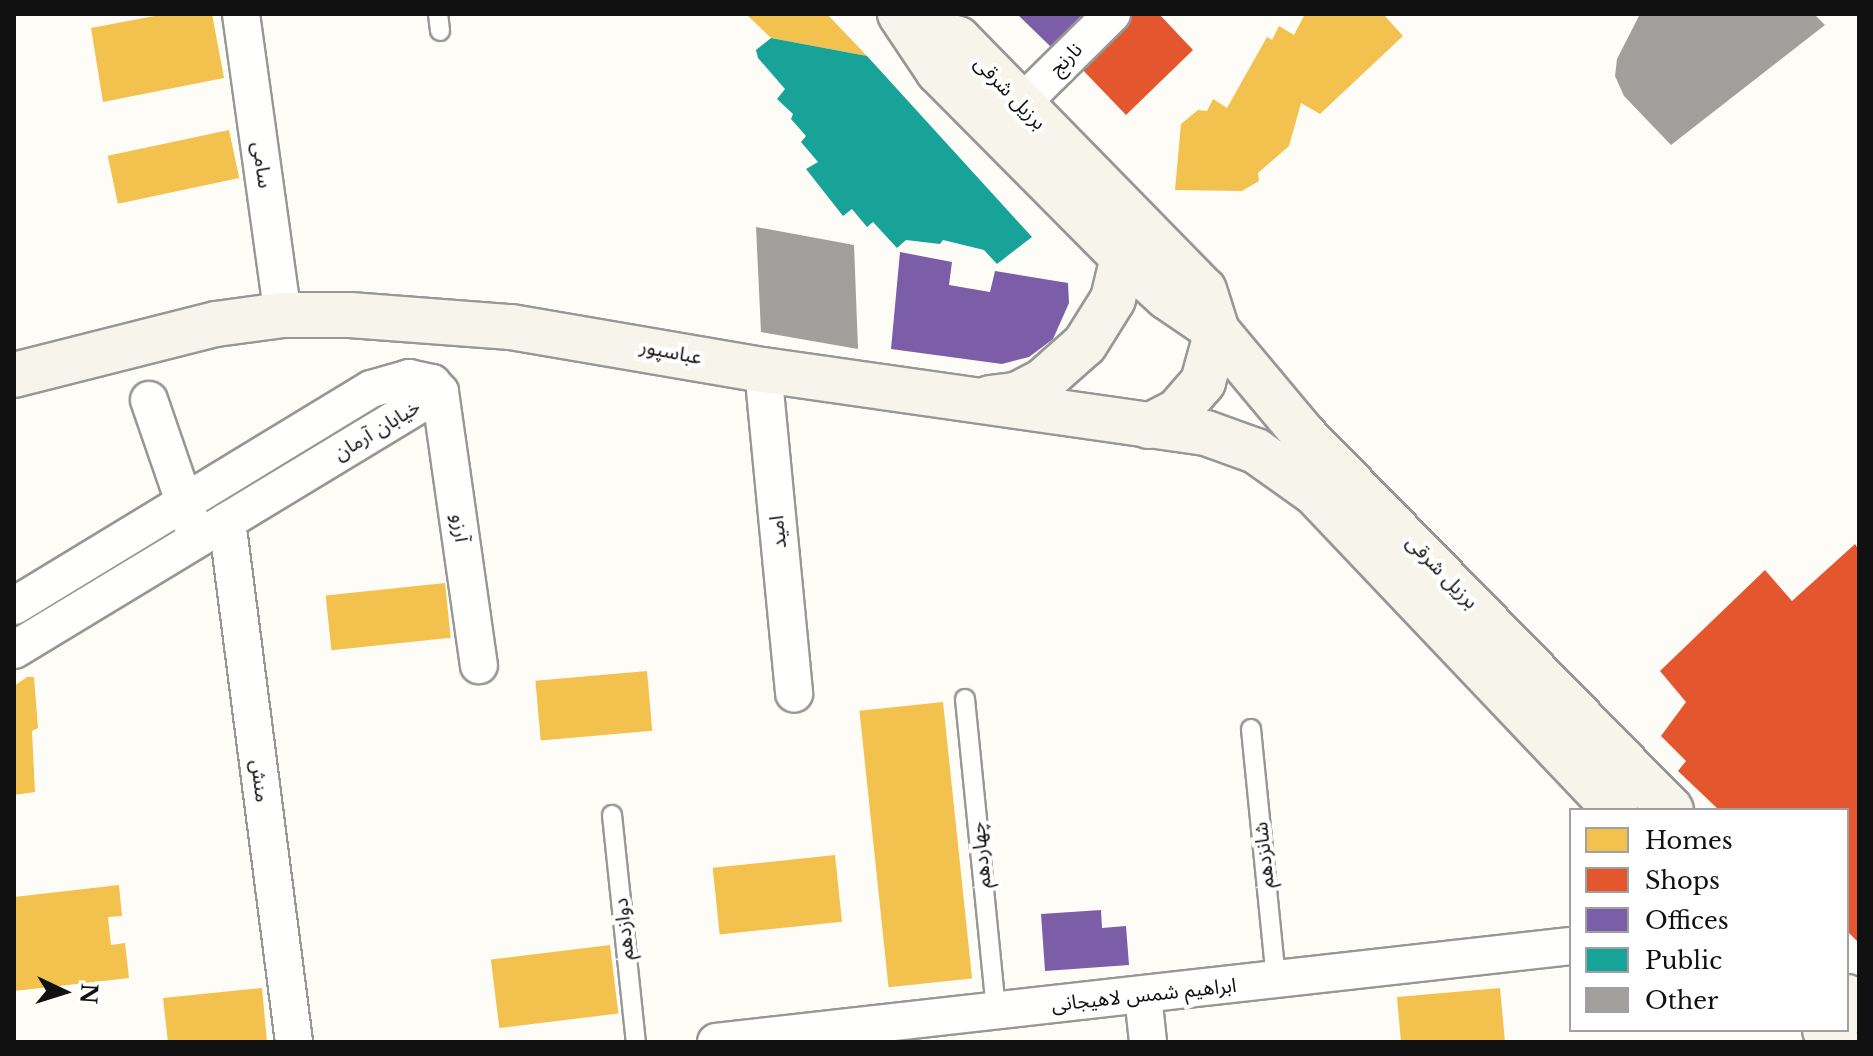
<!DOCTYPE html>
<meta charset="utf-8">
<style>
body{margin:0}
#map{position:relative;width:1873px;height:1056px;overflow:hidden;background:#fdfcf7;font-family:"Libre Baskerville","Noto Sans Arabic",serif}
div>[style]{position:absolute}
.homes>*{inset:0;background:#f2c14e;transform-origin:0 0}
.shops>*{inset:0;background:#e4572e}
.offices>*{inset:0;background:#7b5ea7}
.public>*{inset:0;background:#17a398}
.building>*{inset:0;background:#a19f9c}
.roads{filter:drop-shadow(2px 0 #979795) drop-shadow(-2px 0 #979795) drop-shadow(0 2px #979795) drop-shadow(0 -2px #979795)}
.service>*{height:18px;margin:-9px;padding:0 9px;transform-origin:9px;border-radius:9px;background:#fffffe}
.minor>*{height:36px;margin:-18px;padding:0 18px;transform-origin:18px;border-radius:18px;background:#fffffe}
.secondary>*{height:44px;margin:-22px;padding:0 22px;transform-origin:22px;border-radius:22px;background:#f6f4eb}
span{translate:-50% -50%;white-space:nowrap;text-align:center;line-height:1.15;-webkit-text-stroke:8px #fff;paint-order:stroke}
.street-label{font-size:20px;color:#111}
.frame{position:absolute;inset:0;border:16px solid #111;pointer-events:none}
.legend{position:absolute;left:1569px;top:808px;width:280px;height:224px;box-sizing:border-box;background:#fff;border:2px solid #a0a0a0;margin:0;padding:10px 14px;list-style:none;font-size:24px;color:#111}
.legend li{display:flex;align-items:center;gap:16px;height:40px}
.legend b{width:40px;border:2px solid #a0a0a0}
.north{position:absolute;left:24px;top:952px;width:80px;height:80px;-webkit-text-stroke:6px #fff;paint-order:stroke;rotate:94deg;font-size:22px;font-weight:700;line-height:32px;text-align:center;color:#111}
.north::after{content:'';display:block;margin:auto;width:28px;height:36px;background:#111;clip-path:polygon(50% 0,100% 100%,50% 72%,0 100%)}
</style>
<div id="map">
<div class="homes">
<i style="clip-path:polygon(165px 14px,212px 14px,224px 78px,103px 102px,91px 28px)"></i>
<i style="clip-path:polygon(746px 14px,827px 14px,867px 56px,771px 38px)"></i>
<i style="clip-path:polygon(1305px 14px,1383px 14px,1403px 36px,1320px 114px,1301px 103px,1289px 146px,1258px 173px,1259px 181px,1242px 191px,1175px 190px,1181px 124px,1198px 110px,1207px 111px,1213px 99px,1227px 108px,1267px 37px,1272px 40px,1279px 26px,1294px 35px)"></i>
<i style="left:229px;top:130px;width:49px;height:124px;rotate:78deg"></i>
<i style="left:445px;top:583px;width:55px;height:120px;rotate:84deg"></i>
<i style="left:647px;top:671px;width:60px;height:112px;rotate:85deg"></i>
<i style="clip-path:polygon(27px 677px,34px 677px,38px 728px,32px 731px,35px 792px,14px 795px,14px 686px)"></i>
<i style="left:943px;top:702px;width:278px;height:84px;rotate:84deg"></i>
<i style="left:835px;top:855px;width:67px;height:123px;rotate:84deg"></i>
<i style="clip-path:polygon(119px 885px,122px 916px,108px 917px,111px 945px,125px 943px,129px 978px,14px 991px,14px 897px)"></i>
<i style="left:610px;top:945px;width:69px;height:120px;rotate:83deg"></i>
<i style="clip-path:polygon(262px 988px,267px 1042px,168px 1042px,163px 998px)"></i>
<i style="clip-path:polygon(1500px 988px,1505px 1042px,1401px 1042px,1397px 997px)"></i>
</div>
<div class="shops">
<i style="clip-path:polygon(1131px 14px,1159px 14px,1193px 50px,1126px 115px,1078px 65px)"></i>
<i style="clip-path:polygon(1855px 544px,1859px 550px,1859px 943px,1847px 931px,1847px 810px,1719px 810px,1678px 771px,1686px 761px,1661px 736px,1686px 702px,1660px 671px,1765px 570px,1792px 601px)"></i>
</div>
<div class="offices">
<i style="clip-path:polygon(1017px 14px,1085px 14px,1052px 48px)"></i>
<i style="clip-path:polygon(900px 252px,952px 262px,949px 285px,990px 292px,995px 271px,1068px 283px,1069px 303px,1053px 339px,1029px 357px,1002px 364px,891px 349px)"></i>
<i style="clip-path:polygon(1101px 910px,1102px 928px,1126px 926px,1129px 965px,1045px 971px,1041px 914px)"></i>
</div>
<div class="public">
<i style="clip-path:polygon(771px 38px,867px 56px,1032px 237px,997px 264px,984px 250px,943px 240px,940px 244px,906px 240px,897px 248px,873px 222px,867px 227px,852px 209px,843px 216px,806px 169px,818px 162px,801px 142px,806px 136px,791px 119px,793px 114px,777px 99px,785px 89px,758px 58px,756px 50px)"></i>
</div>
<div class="building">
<i style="clip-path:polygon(1640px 14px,1814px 14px,1825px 25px,1671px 145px,1624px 96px,1615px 76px,1617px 59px)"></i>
<i style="clip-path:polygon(756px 227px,854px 245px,858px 349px,761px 332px)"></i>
</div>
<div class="roads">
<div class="service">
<i style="left:438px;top:14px;width:17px;rotate:83deg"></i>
<i style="left:965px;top:699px;width:314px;rotate:84.3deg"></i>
<i style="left:1251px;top:729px;width:252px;rotate:84.3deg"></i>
<i style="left:612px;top:815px;width:228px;rotate:84deg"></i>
</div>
<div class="minor">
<i style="left:241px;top:14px;width:304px;rotate:82.1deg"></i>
<i style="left:1021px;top:104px;width:128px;rotate:-44.7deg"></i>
<i style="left:763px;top:370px;width:325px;rotate:84.5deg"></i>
<i style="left:440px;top:392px;width:276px;rotate:81.9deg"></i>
<i style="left:149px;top:400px;width:129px;rotate:71deg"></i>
<i style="left:227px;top:521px;width:525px;rotate:82.67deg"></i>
<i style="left:14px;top:606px;width:418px;rotate:-31.3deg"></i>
<i style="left:371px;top:389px;width:40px;rotate:-16deg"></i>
<i style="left:409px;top:378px;width:24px;rotate:12deg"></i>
<i style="left:432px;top:383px;width:12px;rotate:48deg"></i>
<i style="left:14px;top:650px;width:498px;rotate:-31.2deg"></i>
<i style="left:1143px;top:995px;width:47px;rotate:83.9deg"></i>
<i style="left:716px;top:1042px;width:860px;rotate:-6.41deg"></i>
</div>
<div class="secondary">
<i style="left:900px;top:14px;width:69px;rotate:56.3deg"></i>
<i style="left:938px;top:71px;width:262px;rotate:45.2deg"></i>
<i style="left:1123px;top:257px;width:59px;rotate:42.3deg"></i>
<i style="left:1167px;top:297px;width:60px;rotate:34.2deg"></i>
<i style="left:1217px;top:331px;width:134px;rotate:50.1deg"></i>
<i style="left:1303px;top:434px;width:526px;rotate:45.62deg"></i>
<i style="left:908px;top:22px;width:53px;rotate:18.8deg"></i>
<i style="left:958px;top:39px;width:351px;rotate:45.6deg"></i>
<i style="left:1204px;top:290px;width:43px;rotate:72.4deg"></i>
<i style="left:1217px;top:331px;width:53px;rotate:105.4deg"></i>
<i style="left:1203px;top:382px;width:38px;rotate:131deg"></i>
<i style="left:1178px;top:411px;width:33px;rotate:153deg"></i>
<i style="left:14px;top:375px;width:208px;rotate:-14.2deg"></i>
<i style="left:216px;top:324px;width:68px;rotate:-7.7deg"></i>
<i style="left:283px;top:315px;width:67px"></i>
<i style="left:350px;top:315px;width:161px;rotate:4.3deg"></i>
<i style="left:511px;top:327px;width:256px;rotate:9.7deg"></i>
<i style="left:763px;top:370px;width:447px;rotate:8.1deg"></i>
<i style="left:1206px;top:433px;width:53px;rotate:19.8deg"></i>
<i style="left:1256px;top:451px;width:72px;rotate:35.4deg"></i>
<i style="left:1315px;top:493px;width:437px;rotate:46.5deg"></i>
<i style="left:990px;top:398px;width:26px;rotate:-7deg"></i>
<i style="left:1016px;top:395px;width:29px;rotate:-27deg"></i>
<i style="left:1042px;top:382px;width:57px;rotate:-41.5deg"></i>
<i style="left:1085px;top:344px;width:53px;rotate:-58.1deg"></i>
<i style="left:1113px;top:299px;width:43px;rotate:-76.6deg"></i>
<i style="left:1847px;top:997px;width:18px;rotate:47deg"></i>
<i style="left:1825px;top:1030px;width:17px;rotate:45deg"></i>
</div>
</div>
<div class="street-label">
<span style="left:1066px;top:59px;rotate:-45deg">نارنج</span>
<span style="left:1010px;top:93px;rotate:46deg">برزیل شرقی</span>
<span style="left:262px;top:165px;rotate:82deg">سامی</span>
<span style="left:671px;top:352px;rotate:11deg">عباسپور</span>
<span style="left:377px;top:430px;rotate:-31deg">خیابان آرمان</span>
<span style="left:460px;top:528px;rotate:82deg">آرزو</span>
<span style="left:778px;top:532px;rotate:-96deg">امید</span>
<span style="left:1442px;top:572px;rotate:46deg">برزیل شرقی</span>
<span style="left:260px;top:781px;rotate:83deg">منش</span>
<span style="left:981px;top:855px;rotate:-96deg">چهاردهم</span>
<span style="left:1264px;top:855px;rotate:-96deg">شانزدهم</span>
<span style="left:624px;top:929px;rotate:-96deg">دوازدهم</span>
<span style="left:1144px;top:995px;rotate:-6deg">ابراهیم شمس لاهیجانی</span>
</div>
<div class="frame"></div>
<ul class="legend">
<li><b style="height:22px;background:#f2c14e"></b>Homes</li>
<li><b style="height:22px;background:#e4572e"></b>Shops</li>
<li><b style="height:22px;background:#7b5ea7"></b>Offices</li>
<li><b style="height:22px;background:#17a398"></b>Public</li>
<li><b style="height:22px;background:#a19f9c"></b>Other</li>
</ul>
<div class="north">N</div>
</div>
